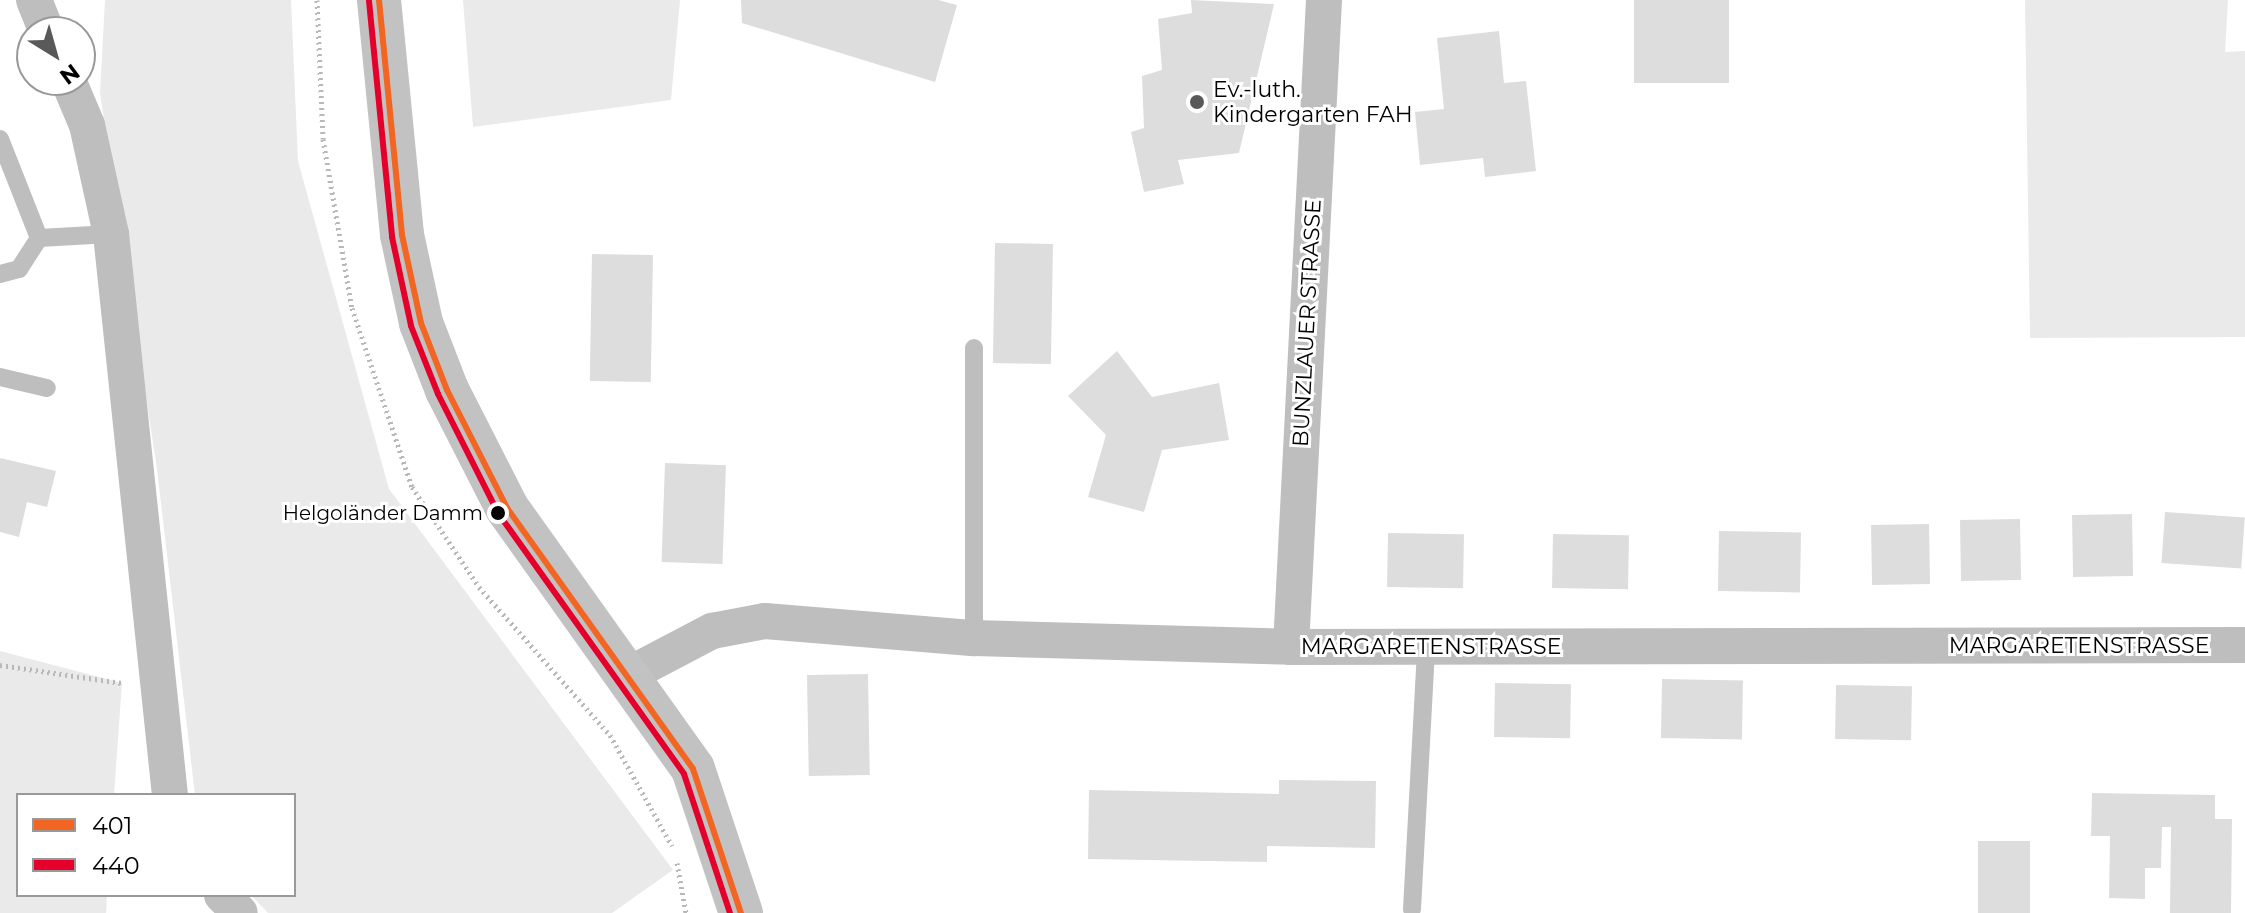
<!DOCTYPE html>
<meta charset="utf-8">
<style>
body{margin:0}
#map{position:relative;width:2245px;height:913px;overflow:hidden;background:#fff;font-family:Montserrat,sans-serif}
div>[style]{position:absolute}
.green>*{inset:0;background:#eaeaea}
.building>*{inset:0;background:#ddd;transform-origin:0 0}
.path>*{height:5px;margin-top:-2.5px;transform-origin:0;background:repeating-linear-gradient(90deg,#b8b8b8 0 2px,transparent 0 6px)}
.lane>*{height:18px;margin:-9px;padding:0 9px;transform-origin:9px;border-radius:9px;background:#bebebe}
.street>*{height:36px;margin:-18px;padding:0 18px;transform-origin:18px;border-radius:18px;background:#bebebe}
.secondary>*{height:44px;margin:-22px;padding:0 22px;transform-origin:22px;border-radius:22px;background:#c2c2c2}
.bus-1>*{height:6px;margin:-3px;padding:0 3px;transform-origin:3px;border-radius:3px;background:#f26522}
.bus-2>*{height:6px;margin:-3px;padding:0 3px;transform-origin:3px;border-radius:3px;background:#e4002b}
.dots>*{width:22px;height:22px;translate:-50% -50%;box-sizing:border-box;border:4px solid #fff;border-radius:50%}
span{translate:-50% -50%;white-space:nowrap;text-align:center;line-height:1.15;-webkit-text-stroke:6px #fff;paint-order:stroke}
.bus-label{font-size:20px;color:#000}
.right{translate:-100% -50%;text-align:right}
.poi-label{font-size:22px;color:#000}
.left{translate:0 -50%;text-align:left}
.street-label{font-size:22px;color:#000}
.legend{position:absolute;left:16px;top:793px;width:280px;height:104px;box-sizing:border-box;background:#fff;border:2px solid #999;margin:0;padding:10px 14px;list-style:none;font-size:24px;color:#000}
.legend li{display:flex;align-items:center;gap:16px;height:40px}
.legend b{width:40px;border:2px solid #999}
.north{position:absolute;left:16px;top:16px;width:80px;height:80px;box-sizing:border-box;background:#fff;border:2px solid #999;border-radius:50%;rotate:143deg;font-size:22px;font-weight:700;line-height:32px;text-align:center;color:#000}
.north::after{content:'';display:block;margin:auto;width:28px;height:36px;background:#595959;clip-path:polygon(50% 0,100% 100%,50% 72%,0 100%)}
</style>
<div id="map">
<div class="green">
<i style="clip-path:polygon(105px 0,291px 0,298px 161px,389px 489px,673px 870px,612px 913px,268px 913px,251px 895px,294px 895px,294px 795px,195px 795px,157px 469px,100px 93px)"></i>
<i style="clip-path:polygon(463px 0,680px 0,671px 100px,473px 127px)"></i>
<i style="clip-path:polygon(2025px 0,2228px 0,2225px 52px,2245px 51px,2245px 337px,2030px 338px)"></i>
<i style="clip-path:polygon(0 651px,122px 683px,114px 795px,18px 795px,18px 895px,107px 895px,106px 913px,0 913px)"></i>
</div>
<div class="building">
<i style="clip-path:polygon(741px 0,938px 0,957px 5px,935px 82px,742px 23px)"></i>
<i style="clip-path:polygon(1191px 0,1274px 4px,1239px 153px,1178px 160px,1184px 184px,1144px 192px,1131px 132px,1144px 128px,1142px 76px,1162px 70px,1158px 19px,1192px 13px)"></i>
<i style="left:1634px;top:0;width:95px;height:83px"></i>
<i style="clip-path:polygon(1499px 31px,1504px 83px,1526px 81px,1536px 171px,1485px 177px,1483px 158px,1420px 165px,1415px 112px,1444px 109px,1437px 38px)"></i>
<i style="left:995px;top:243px;width:58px;height:120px;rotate:1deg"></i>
<i style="left:592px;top:254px;width:61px;height:127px;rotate:1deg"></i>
<i style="clip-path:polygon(1117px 351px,1152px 397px,1219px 383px,1229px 440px,1162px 450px,1144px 512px,1088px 497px,1106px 435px,1068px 396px)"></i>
<i style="clip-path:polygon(0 458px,56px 471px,47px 507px,27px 502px,19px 537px,0 532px)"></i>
<i style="left:665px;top:463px;width:61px;height:99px;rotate:2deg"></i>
<i style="left:2165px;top:512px;width:80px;height:51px;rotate:4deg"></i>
<i style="left:2132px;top:514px;width:62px;height:60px;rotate:89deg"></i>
<i style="left:2020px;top:519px;width:61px;height:60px;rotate:89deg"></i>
<i style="left:1929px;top:524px;width:60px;height:58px;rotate:89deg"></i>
<i style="left:1719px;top:531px;width:82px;height:60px;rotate:1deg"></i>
<i style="left:1388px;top:533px;width:76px;height:54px;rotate:1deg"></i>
<i style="left:1553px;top:534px;width:76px;height:54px;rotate:1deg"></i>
<i style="left:868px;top:674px;width:101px;height:61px;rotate:89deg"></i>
<i style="left:1662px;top:679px;width:81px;height:59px;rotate:1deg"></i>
<i style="left:1495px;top:683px;width:76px;height:54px;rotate:1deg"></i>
<i style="left:1836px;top:685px;width:76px;height:54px;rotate:1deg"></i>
<i style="clip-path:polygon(1279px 780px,1376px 781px,1375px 848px,1267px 846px,1267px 862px,1088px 859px,1089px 790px,1279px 794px)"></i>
<i style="clip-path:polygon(2092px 793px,2215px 795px,2215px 819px,2232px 819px,2231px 913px,2170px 913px,2171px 827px,2162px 827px,2161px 868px,2145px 868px,2145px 899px,2109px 898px,2110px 836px,2091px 836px)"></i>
<i style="left:1978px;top:841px;width:52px;height:72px"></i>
</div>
<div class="path">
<i style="left:317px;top:0;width:139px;rotate:87.5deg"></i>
<i style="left:323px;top:139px;width:171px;rotate:80.3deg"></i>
<i style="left:352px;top:308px;width:189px;rotate:71.5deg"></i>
<i style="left:412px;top:487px;width:120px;rotate:56.2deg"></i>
<i style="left:479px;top:587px;width:198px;rotate:48.5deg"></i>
<i style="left:610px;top:735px;width:127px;rotate:60.8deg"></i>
<i style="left:0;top:665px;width:123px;rotate:8.4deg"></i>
<i style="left:677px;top:863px;width:51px;rotate:79.8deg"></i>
</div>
<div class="lane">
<i style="left:0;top:139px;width:106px;rotate:68.5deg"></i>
<i style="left:39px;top:238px;width:72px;rotate:-3.2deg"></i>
<i style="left:0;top:274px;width:20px;rotate:-15deg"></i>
<i style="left:19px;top:269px;width:37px;rotate:-57deg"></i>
<i style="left:0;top:377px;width:48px;rotate:13.2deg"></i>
<i style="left:974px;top:638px;width:290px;rotate:-90deg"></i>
<i style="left:1412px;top:909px;width:261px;rotate:-86.9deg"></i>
</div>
<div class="street">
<i style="left:34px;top:0;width:35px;rotate:68deg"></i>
<i style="left:68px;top:80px;width:49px;rotate:67.1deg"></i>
<i style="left:87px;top:125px;width:112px;rotate:77.6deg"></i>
<i style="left:111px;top:234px;width:564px;rotate:84deg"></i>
<i style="left:1291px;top:647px;width:648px;rotate:-87.08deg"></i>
<i style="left:630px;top:674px;width:93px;rotate:-27.7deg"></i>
<i style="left:712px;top:631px;width:54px;rotate:-10.7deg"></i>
<i style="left:765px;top:621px;width:210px;rotate:4.7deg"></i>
<i style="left:974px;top:638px;width:317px;rotate:1.6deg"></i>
<i style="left:1291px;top:647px;width:954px;rotate:-0.12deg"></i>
<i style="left:222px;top:895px;width:25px;rotate:45deg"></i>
</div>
<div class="secondary">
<i style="left:379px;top:0;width:236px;rotate:84.4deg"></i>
<i style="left:402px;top:235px;width:90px;rotate:77.8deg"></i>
<i style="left:421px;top:323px;width:72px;rotate:68.8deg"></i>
<i style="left:447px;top:390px;width:132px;rotate:63deg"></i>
<i style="left:507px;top:508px;width:320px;rotate:54.5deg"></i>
<i style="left:693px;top:769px;width:152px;rotate:71.6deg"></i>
</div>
<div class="bus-1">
<i style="left:379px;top:0;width:236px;rotate:84.4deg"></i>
<i style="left:402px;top:235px;width:90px;rotate:77.8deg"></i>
<i style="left:421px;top:323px;width:72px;rotate:68.8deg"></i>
<i style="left:447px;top:390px;width:132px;rotate:63deg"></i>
<i style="left:507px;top:508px;width:320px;rotate:54.5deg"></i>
<i style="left:693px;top:769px;width:152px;rotate:71.6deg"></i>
</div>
<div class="bus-2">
<i style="left:369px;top:1px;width:237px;rotate:84.4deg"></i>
<i style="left:392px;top:237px;width:91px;rotate:77.9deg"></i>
<i style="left:411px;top:326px;width:73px;rotate:68.3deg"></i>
<i style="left:438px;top:394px;width:133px;rotate:63.2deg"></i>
<i style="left:498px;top:513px;width:320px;rotate:54.5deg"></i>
<i style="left:684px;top:774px;width:146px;rotate:71.7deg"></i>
</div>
<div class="dots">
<i style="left:1197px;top:102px;background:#595959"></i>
<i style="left:498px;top:513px;background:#000"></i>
</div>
<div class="bus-label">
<span class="right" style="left:483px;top:513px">Helgoländer Damm</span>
</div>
<div class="poi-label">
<span class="left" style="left:1213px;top:102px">Ev.-luth.<br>Kindergarten FAH</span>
</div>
<div class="street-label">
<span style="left:1307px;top:323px;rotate:-87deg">BUNZLAUER STRASSE</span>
<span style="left:2079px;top:646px">MARGARETENSTRASSE</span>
<span style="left:1431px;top:647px">MARGARETENSTRASSE</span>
</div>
<ul class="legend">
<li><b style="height:10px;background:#f26522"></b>401</li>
<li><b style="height:10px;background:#e4002b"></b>440</li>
</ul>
<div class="north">N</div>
</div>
